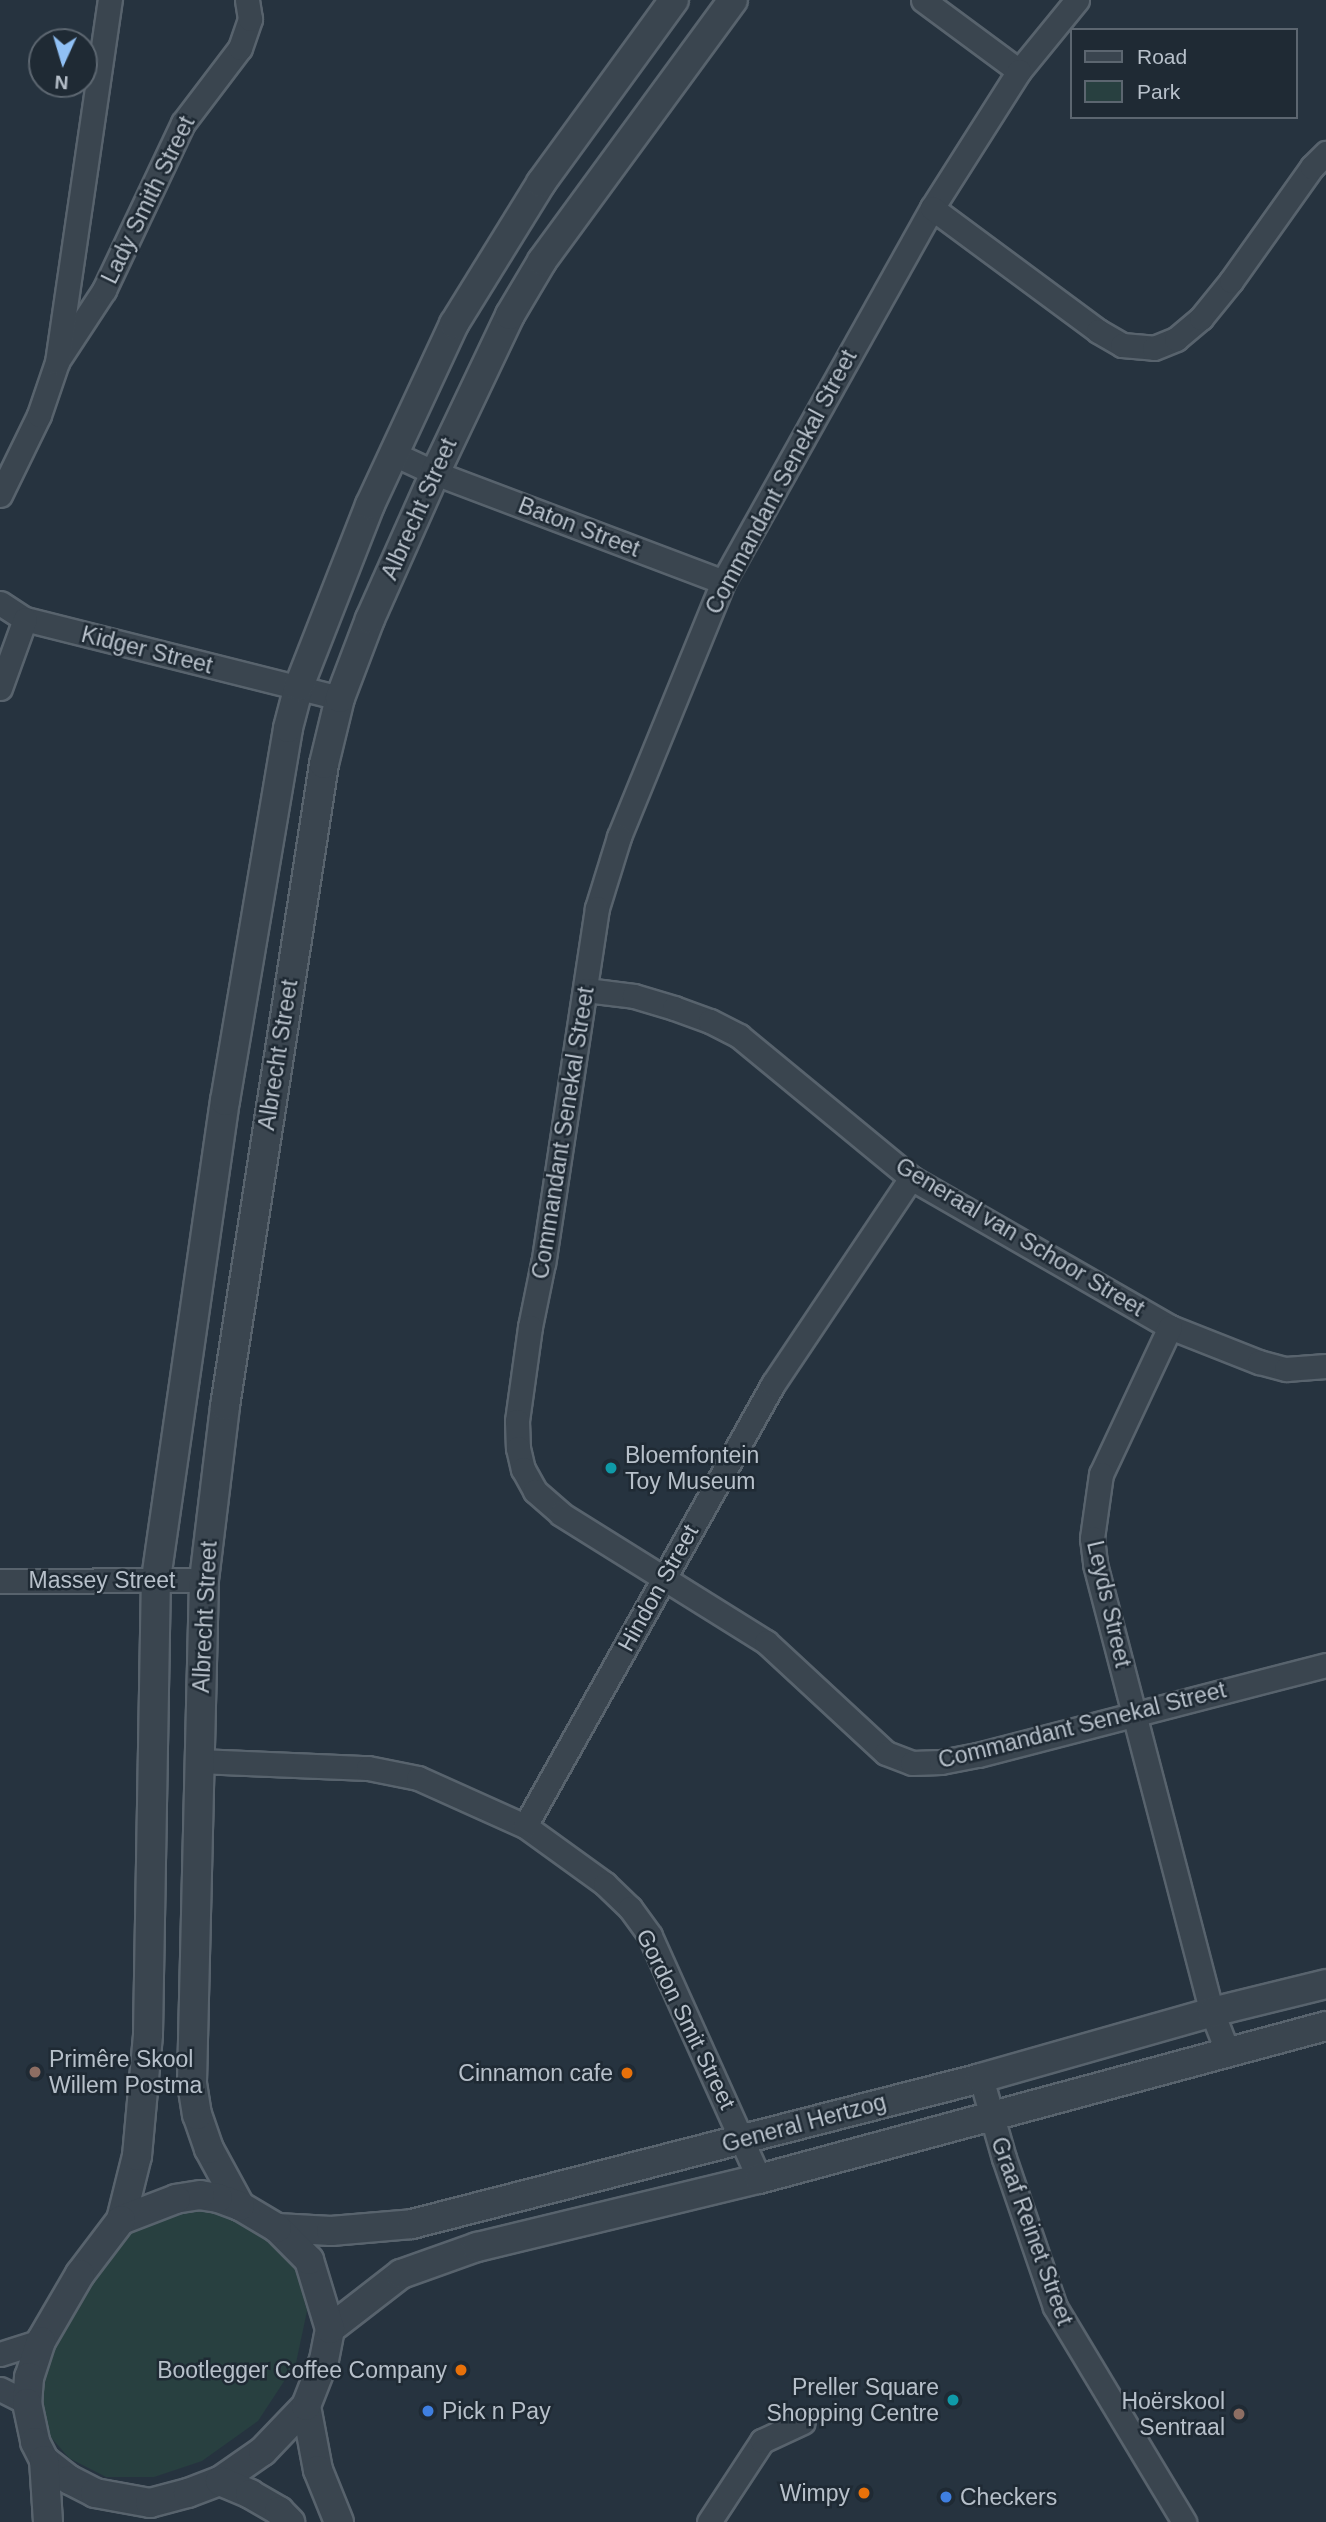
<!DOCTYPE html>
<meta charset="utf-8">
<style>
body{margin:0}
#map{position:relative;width:1326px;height:2522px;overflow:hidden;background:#26333f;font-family:Helvetica,sans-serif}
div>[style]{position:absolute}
.green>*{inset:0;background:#284040}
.roads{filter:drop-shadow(2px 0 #58636d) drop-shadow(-2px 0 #58636d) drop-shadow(0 2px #58636d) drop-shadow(0 -2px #58636d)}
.minor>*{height:23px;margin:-11.5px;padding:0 11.5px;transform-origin:11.5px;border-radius:11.5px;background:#3a454f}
.tertiary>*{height:28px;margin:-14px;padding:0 14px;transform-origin:14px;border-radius:14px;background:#3a454f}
.dots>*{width:19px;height:19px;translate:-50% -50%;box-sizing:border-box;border:4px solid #1f2a34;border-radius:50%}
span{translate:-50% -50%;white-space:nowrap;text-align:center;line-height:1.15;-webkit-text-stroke:5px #1f2a34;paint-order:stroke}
.street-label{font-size:23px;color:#b7c0ca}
.poi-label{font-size:23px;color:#b7c0ca}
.left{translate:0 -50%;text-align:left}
.right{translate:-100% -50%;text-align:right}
.legend{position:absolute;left:1070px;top:28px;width:228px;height:91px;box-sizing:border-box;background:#1f2a34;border:2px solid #5c6670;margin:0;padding:9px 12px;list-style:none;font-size:21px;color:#b7c0ca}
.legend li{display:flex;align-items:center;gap:14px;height:35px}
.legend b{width:35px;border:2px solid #5c6670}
.north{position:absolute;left:28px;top:28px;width:70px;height:70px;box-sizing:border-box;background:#1f2a34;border:2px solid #5c6670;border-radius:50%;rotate:184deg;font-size:19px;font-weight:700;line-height:28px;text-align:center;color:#b7c0ca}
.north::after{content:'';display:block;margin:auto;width:24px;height:32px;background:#90c0f5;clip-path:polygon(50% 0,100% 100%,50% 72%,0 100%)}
</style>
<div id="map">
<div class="green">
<i style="clip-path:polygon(200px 2198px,256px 2217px,293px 2256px,307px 2311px,296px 2363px,258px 2421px,202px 2461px,154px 2477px,106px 2477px,69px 2458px,42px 2427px,30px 2378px,99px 2246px)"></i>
</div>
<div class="roads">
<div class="minor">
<i style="left:923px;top:0;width:119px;rotate:36.5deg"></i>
<i style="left:1077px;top:0;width:92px;rotate:129.2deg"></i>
<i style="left:1019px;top:71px;width:162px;rotate:122.4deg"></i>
<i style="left:932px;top:208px;width:428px;rotate:119.2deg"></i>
<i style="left:723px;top:582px;width:275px;rotate:112.2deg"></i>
<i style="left:619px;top:837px;width:74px;rotate:107.2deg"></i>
<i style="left:597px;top:908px;width:359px;rotate:98.6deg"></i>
<i style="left:543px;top:1263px;width:65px;rotate:101.5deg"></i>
<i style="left:530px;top:1327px;width:95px;rotate:97.9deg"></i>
<i style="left:517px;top:1421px;width:27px;rotate:88deg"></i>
<i style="left:518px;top:1448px;width:22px;rotate:77deg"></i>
<i style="left:523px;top:1469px;width:25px;rotate:61deg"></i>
<i style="left:535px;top:1491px;width:35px;rotate:41deg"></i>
<i style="left:561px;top:1514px;width:242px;rotate:32deg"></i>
<i style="left:766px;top:1642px;width:163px;rotate:42.8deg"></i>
<i style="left:886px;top:1753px;width:28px;rotate:21deg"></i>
<i style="left:912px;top:1763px;width:29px;rotate:-2deg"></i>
<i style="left:941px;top:1762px;width:38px;rotate:-11deg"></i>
<i style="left:978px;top:1755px;width:359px;rotate:-14.5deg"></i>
<i style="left:932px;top:208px;width:207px;rotate:36.5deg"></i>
<i style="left:1098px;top:331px;width:28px;rotate:30deg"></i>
<i style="left:1122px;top:345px;width:32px;rotate:5deg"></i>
<i style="left:1154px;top:348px;width:24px;rotate:-22deg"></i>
<i style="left:1176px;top:339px;width:33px;rotate:-40deg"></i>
<i style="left:1201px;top:318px;width:48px;rotate:-51deg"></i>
<i style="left:1231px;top:281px;width:140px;rotate:-54.6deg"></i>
<i style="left:1312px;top:167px;width:20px;rotate:-45deg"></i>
<i style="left:60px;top:357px;width:80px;rotate:-56.7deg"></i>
<i style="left:104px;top:290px;width:185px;rotate:-64.7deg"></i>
<i style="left:183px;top:123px;width:94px;rotate:-52.8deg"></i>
<i style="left:240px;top:48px;width:31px;rotate:-71deg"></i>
<i style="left:250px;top:19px;width:19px;rotate:-99deg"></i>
<i style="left:394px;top:454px;width:45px;rotate:24.9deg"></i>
<i style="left:435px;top:473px;width:308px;rotate:20.7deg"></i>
<i style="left:0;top:495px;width:89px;rotate:-64deg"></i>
<i style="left:39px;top:415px;width:56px;rotate:-71.2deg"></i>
<i style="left:57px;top:362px;width:366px;rotate:-81.7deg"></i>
<i style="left:0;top:603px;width:30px;rotate:33deg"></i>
<i style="left:25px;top:619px;width:325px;rotate:14.1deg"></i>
<i style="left:0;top:688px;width:73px;rotate:-70.1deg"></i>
<i style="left:586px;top:990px;width:48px;rotate:7.1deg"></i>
<i style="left:634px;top:996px;width:42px;rotate:16.7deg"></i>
<i style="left:674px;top:1008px;width:38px;rotate:20deg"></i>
<i style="left:710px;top:1021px;width:33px;rotate:27deg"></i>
<i style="left:739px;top:1036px;width:223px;rotate:39.5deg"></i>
<i style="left:911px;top:1178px;width:299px;rotate:29.9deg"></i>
<i style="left:1170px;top:1327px;width:96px;rotate:21.5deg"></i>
<i style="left:1259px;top:1362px;width:28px;rotate:15deg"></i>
<i style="left:1286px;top:1369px;width:40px;rotate:-4.3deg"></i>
<i style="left:1170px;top:1327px;width:162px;rotate:115.1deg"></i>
<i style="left:1101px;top:1474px;width:65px;rotate:98deg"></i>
<i style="left:1092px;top:1538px;width:26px;rotate:83deg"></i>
<i style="left:1095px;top:1564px;width:463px;rotate:75.4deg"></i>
<i style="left:1212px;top:2012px;width:44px;rotate:68.7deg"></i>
<i style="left:0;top:1581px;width:204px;rotate:-0.3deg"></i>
<i style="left:198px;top:1761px;width:170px;rotate:2.4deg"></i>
<i style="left:368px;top:1768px;width:51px;rotate:11.3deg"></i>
<i style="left:418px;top:1778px;width:117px;rotate:24.2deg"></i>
<i style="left:525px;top:1826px;width:99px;rotate:35.9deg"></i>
<i style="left:605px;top:1884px;width:35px;rotate:44deg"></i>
<i style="left:630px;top:1908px;width:34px;rotate:54deg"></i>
<i style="left:650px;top:1936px;width:266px;rotate:65.8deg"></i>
<i style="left:525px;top:1826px;width:507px;rotate:-60.7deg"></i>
<i style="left:773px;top:1384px;width:248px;rotate:-56.2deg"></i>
<i style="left:981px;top:2078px;width:83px;rotate:74deg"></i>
<i style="left:1004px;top:2158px;width:157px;rotate:71.1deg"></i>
<i style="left:1055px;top:2307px;width:251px;rotate:59deg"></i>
<i style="left:0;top:2354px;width:43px;rotate:-17.6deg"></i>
<i style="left:0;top:2389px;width:30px;rotate:27deg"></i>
<i style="left:709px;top:2522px;width:97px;rotate:-56.8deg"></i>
<i style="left:762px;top:2441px;width:45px;rotate:-24.9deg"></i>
</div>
<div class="tertiary">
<i style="left:240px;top:2206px;width:65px;rotate:-118.5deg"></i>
<i style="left:209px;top:2149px;width:36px;rotate:-109deg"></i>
<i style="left:197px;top:2115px;width:33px;rotate:-99deg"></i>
<i style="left:192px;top:2082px;width:502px;rotate:-88.63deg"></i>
<i style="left:204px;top:1580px;width:175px;rotate:-83.1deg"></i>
<i style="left:225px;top:1406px;width:650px;rotate:-81.23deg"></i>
<i style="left:324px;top:764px;width:68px;rotate:-76.4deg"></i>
<i style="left:340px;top:698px;width:85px;rotate:-69.2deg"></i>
<i style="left:370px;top:619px;width:160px;rotate:-66deg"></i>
<i style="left:435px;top:473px;width:175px;rotate:-64.6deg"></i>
<i style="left:510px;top:315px;width:63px;rotate:-59.3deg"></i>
<i style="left:542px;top:261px;width:323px;rotate:-53.8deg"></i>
<i style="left:121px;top:2220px;width:66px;rotate:-76deg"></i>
<i style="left:137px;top:2156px;width:122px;rotate:-84.8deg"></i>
<i style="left:148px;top:2034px;width:455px;rotate:-89deg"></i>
<i style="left:156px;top:1579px;width:483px;rotate:-81.8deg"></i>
<i style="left:225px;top:1101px;width:378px;rotate:-80.4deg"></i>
<i style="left:288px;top:728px;width:43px;rotate:-75.3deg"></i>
<i style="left:299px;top:686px;width:194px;rotate:-68.6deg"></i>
<i style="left:370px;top:505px;width:200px;rotate:-65.1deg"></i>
<i style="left:454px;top:324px;width:166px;rotate:-58.3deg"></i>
<i style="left:541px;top:183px;width:226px;rotate:-54deg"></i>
<i style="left:277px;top:2228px;width:54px;rotate:3.2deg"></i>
<i style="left:331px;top:2231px;width:81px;rotate:-4.9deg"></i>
<i style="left:412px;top:2224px;width:587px;rotate:-14.39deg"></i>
<i style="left:981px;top:2078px;width:240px;rotate:-15.9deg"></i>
<i style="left:1212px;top:2012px;width:117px;rotate:-13.8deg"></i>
<i style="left:330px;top:2329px;width:90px;rotate:-37.8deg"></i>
<i style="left:401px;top:2274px;width:81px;rotate:-19.6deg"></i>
<i style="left:477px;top:2247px;width:290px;rotate:-13.6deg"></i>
<i style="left:759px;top:2179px;width:587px;rotate:-15.1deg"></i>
<i style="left:306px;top:2406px;width:65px;rotate:79.4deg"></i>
<i style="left:318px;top:2470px;width:56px;rotate:68deg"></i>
<i style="left:44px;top:2460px;width:33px;rotate:38deg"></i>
<i style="left:70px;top:2480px;width:28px;rotate:27deg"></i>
<i style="left:95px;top:2493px;width:56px;rotate:10.3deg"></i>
<i style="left:150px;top:2503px;width:39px;rotate:-15deg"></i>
<i style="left:188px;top:2493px;width:34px;rotate:-21deg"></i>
<i style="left:220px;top:2481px;width:52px;rotate:-34.9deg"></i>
<i style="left:263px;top:2451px;width:62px;rotate:-46.3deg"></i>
<i style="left:306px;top:2406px;width:49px;rotate:-68.6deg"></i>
<i style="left:324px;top:2360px;width:32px;rotate:-79deg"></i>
<i style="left:330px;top:2329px;width:72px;rotate:-106.9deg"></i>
<i style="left:309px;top:2260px;width:45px;rotate:-135deg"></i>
<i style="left:277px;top:2228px;width:43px;rotate:-149.3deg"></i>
<i style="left:240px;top:2206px;width:23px;rotate:-160deg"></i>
<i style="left:218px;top:2198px;width:18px;rotate:-171deg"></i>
<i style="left:200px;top:2195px;width:24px;rotate:171deg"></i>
<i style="left:176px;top:2199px;width:59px;rotate:159.1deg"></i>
<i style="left:121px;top:2220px;width:68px;rotate:127.2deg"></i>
<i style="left:80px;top:2274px;width:78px;rotate:120.2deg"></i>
<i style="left:41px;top:2341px;width:38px;rotate:108deg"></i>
<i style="left:29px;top:2377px;width:26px;rotate:94deg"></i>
<i style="left:27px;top:2403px;width:40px;rotate:78deg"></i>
<i style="left:35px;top:2442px;width:20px;rotate:63deg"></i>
<i style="left:44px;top:2460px;width:62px;rotate:86.3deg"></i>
<i style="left:220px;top:2481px;width:33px;rotate:23deg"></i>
<i style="left:250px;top:2494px;width:34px;rotate:30deg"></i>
<i style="left:279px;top:2511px;width:16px;rotate:45deg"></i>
</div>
</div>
<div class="dots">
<i style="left:611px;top:1468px;background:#0f9aa8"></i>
<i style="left:35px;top:2072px;background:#8d6e63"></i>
<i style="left:627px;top:2073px;background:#e8710a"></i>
<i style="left:461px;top:2370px;background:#e8710a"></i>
<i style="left:953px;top:2400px;background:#0f9aa8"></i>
<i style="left:428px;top:2411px;background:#3f7fe0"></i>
<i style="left:1239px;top:2414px;background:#8d6e63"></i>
<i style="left:864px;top:2493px;background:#e8710a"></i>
<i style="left:946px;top:2497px;background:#3f7fe0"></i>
</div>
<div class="street-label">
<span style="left:148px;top:200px;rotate:-64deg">Lady Smith Street</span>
<span style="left:781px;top:482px;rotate:-62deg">Commandant Senekal Street</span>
<span style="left:419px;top:509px;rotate:-66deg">Albrecht Street</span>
<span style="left:579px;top:527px;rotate:21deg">Baton Street</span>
<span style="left:147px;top:650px;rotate:14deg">Kidger Street</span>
<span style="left:278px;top:1055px;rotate:-81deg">Albrecht Street</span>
<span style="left:563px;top:1133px;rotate:-81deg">Commandant Senekal Street</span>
<span style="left:1020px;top:1237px;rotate:31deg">Generaal van Schoor Street</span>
<span style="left:102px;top:1580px">Massey Street</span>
<span style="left:658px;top:1588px;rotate:-61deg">Hindon Street</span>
<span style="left:1109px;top:1604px;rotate:77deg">Leyds Street</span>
<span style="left:205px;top:1617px;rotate:-87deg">Albrecht Street</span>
<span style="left:1082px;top:1725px;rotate:-14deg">Commandant Senekal Street</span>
<span style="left:686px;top:2019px;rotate:64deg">Gordon Smit Street</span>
<span style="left:804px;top:2123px;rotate:-15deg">General Hertzog</span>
<span style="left:1032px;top:2231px;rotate:70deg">Graaf Reinet Street</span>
</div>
<div class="poi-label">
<span class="left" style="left:625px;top:1468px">Bloemfontein<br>Toy Museum</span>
<span class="left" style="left:49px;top:2072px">Primêre Skool<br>Willem Postma</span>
<span class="right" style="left:613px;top:2073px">Cinnamon cafe</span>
<span class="right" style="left:447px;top:2370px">Bootlegger Coffee Company</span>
<span class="right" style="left:939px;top:2400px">Preller Square<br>Shopping Centre</span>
<span class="right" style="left:1225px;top:2414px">Hoërskool<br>Sentraal</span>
<span class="left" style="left:442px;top:2411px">Pick n Pay</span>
<span class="right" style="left:850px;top:2493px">Wimpy</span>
<span class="left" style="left:960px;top:2497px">Checkers</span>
</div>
<ul class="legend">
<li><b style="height:9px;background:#3a454f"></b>Road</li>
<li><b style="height:19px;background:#284040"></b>Park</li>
</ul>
<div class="north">N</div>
</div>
